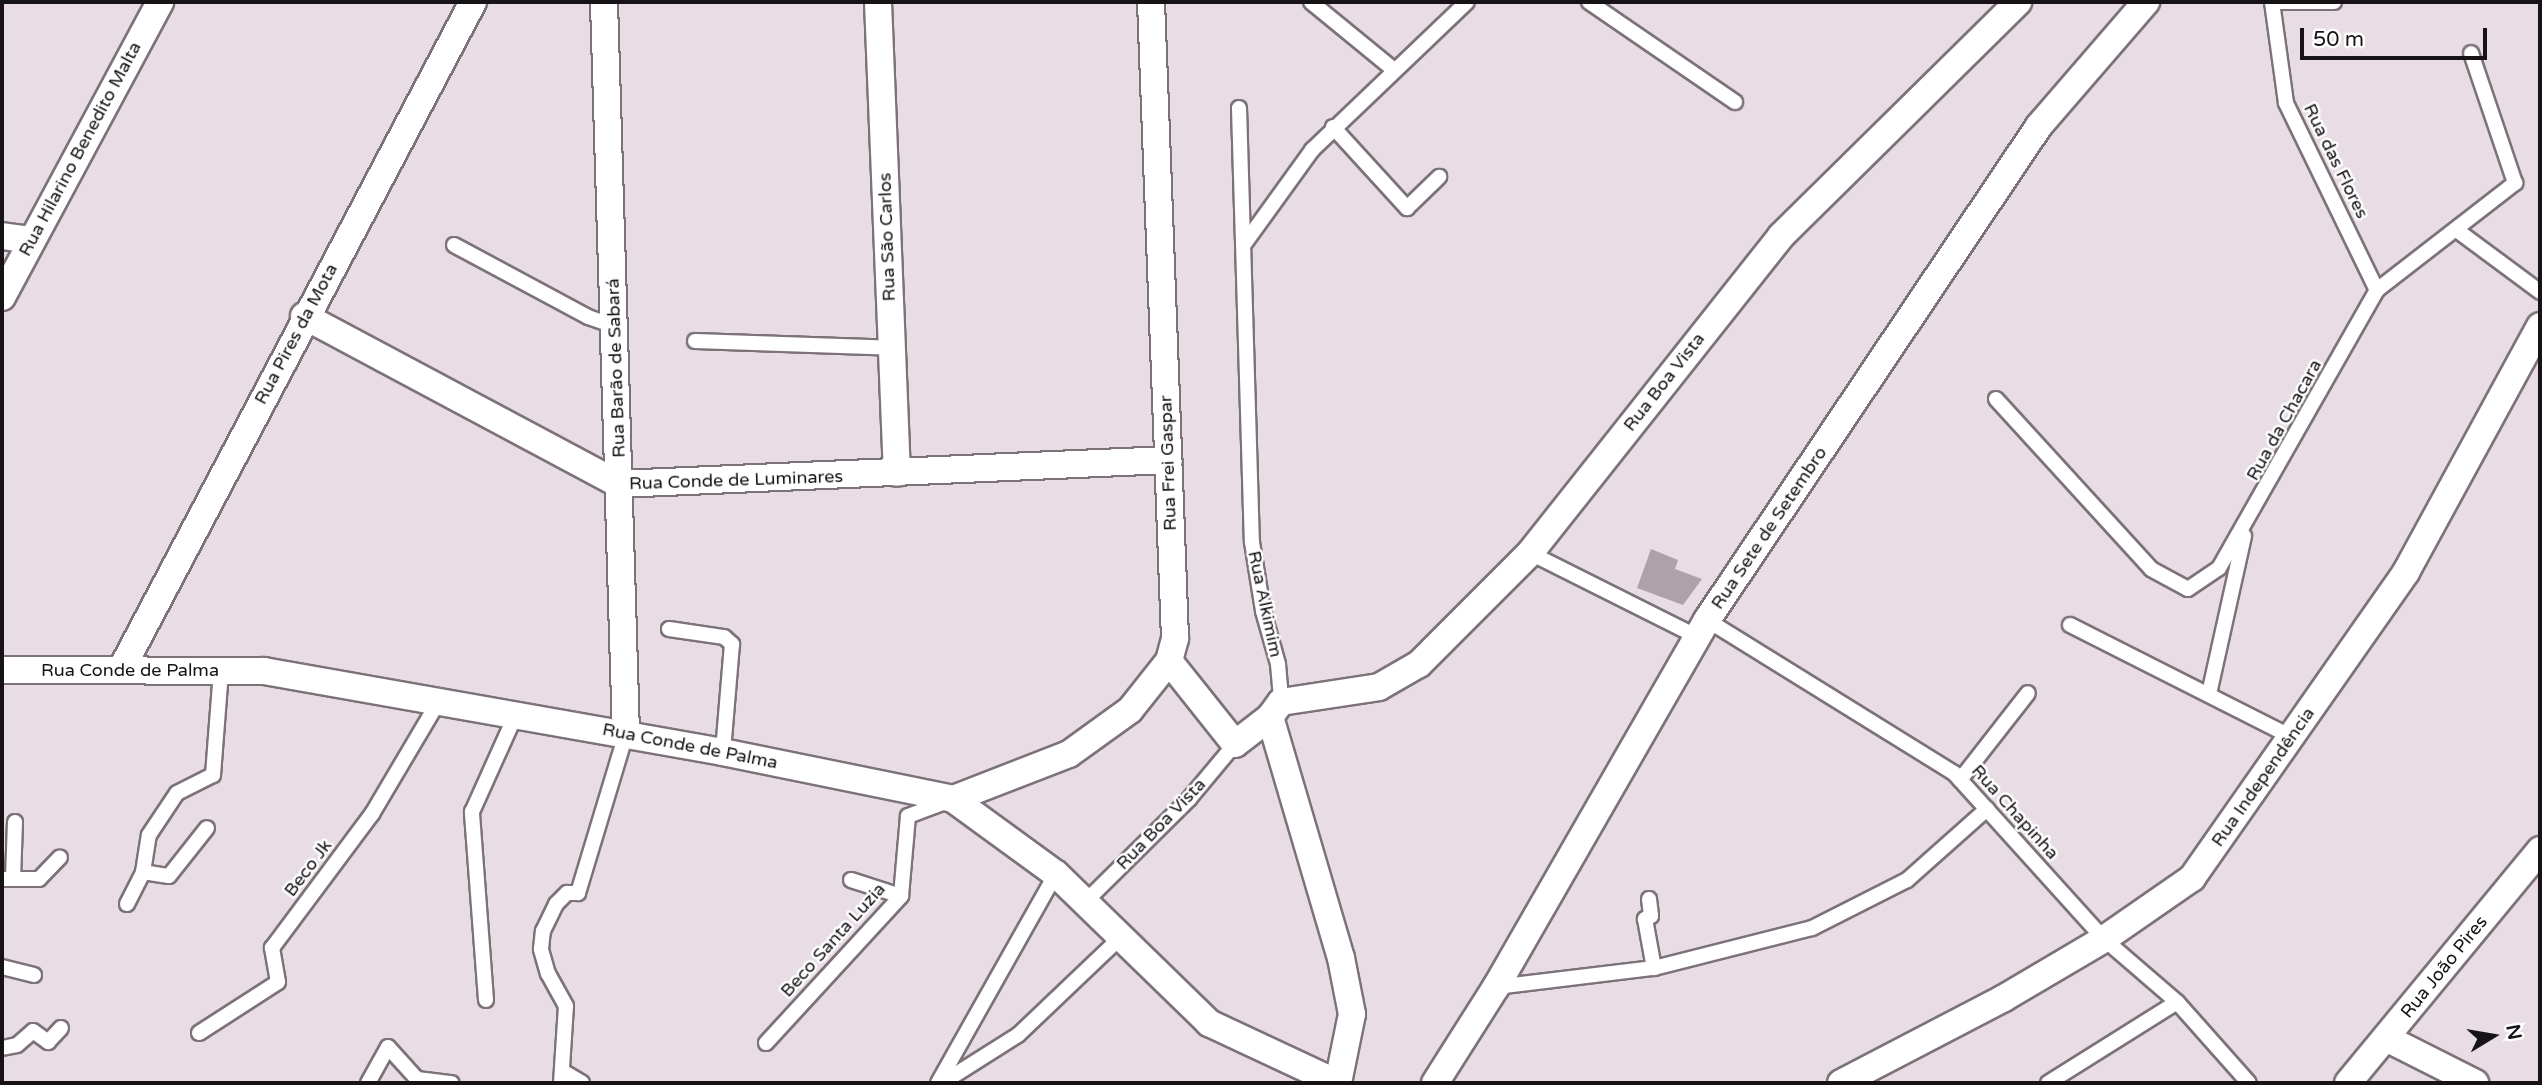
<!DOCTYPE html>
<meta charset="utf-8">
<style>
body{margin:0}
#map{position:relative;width:2542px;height:1085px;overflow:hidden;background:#e8dce5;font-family:"Varela Round",sans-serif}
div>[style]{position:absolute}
.building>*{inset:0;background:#ada2aa}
.roads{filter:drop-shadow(2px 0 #7d727a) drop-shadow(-2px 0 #7d727a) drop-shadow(0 2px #7d727a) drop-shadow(0 -2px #7d727a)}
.service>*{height:14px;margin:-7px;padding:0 7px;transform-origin:7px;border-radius:7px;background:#fff}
.minor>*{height:26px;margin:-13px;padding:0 13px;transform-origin:13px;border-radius:13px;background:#fff}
span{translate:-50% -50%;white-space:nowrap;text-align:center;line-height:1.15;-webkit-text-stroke:5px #fff;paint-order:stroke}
.street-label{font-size:18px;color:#161215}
.frame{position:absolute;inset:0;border:4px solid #161215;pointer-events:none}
.north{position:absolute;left:2458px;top:1001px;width:70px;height:70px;-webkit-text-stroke:5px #fff;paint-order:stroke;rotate:79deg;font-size:19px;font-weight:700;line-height:28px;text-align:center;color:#161215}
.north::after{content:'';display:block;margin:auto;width:24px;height:32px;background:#161215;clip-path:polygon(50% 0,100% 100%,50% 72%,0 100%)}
.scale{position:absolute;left:2300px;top:28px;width:187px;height:32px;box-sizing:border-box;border:4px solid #161215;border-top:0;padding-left:9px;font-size:21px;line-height:24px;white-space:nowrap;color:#161215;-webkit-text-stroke:5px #fff;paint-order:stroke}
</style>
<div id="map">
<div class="building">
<i style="clip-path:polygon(1651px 549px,1678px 560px,1675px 569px,1702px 579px,1683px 605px,1637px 588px)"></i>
</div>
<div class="roads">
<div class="service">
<i style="left:1311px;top:2px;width:107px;rotate:39.3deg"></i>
<i style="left:1589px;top:2px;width:177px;rotate:34.4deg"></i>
<i style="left:2272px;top:2px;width:102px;rotate:82.1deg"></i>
<i style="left:2286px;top:103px;width:208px;rotate:64.1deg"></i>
<i style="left:2272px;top:2px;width:62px"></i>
<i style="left:1239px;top:108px;width:434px;rotate:88.3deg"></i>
<i style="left:1252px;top:542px;width:70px;rotate:80.9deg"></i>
<i style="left:1263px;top:611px;width:55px;rotate:74.2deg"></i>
<i style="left:1278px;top:664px;width:38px;rotate:85deg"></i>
<i style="left:1333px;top:127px;width:110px;rotate:47.6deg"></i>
<i style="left:1407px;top:208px;width:45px;rotate:-44.1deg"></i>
<i style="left:2458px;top:231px;width:102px;rotate:36.6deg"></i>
<i style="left:1245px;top:243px;width:115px;rotate:-54.2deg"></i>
<i style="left:1312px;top:150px;width:214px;rotate:-43.7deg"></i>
<i style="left:454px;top:245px;width:152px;rotate:28.2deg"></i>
<i style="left:588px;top:317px;width:28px;rotate:19deg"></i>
<i style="left:695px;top:341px;width:197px;rotate:2deg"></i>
<i style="left:1996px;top:399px;width:230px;rotate:47.6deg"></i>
<i style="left:2151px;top:569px;width:42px;rotate:28.4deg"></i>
<i style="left:2188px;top:589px;width:37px;rotate:-34deg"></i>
<i style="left:2219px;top:568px;width:320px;rotate:-60.4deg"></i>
<i style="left:2377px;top:290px;width:175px;rotate:-37.8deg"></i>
<i style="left:2515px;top:183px;width:137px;rotate:-108.7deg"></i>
<i style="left:1530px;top:553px;width:188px;rotate:26.6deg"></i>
<i style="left:1707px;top:620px;width:291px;rotate:31.8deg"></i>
<i style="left:1954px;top:773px;width:224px;rotate:47.9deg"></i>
<i style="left:2104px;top:939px;width:96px;rotate:40.8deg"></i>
<i style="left:2177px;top:1002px;width:108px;rotate:48.4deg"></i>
<i style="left:2070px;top:625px;width:249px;rotate:26.8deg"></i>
<i style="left:669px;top:629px;width:56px;rotate:8.3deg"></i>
<i style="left:724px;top:637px;width:11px;rotate:41deg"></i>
<i style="left:732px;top:644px;width:108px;rotate:94.8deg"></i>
<i style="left:2209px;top:694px;width:162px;rotate:-77.5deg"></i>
<i style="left:1960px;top:780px;width:110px;rotate:-52deg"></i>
<i style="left:143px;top:872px;width:26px;rotate:9deg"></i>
<i style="left:169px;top:876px;width:61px;rotate:-51.6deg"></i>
<i style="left:2px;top:879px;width:37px"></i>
<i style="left:39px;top:879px;width:30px;rotate:-46deg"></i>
<i style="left:13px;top:879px;width:57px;rotate:-88deg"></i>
<i style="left:851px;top:880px;width:52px;rotate:17.7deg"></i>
<i style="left:1649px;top:899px;width:17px;rotate:83deg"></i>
<i style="left:1651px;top:916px;width:7px;rotate:153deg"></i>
<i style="left:1645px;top:919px;width:50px;rotate:79.6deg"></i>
<i style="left:1084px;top:903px;width:148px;rotate:-44.7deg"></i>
<i style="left:1189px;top:799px;width:72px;rotate:-50.1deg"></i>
<i style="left:127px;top:904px;width:36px;rotate:-63deg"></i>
<i style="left:143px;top:872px;width:37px;rotate:-81deg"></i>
<i style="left:149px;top:835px;width:50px;rotate:-56.3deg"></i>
<i style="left:177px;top:793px;width:40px;rotate:-26.6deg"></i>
<i style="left:213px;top:775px;width:104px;rotate:-85.6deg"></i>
<i style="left:2px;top:967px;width:33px;rotate:14deg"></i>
<i style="left:1496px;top:987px;width:159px;rotate:-6.9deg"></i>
<i style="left:1654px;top:968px;width:163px;rotate:-14.2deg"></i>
<i style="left:1812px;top:928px;width:106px;rotate:-26.8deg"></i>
<i style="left:1907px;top:880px;width:107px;rotate:-41.6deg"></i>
<i style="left:486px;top:1000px;width:189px;rotate:-94.3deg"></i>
<i style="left:472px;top:812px;width:107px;rotate:-65.8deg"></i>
<i style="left:199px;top:1033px;width:94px;rotate:-32.8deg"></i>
<i style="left:278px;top:982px;width:35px;rotate:-100deg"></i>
<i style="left:272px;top:948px;width:167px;rotate:-53.3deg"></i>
<i style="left:372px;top:814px;width:134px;rotate:-59.4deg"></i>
<i style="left:766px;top:1043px;width:200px;rotate:-47.4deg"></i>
<i style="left:901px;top:896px;width:80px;rotate:-85deg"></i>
<i style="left:908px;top:816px;width:43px;rotate:-20.6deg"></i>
<i style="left:2px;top:1048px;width:15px;rotate:-11deg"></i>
<i style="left:17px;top:1045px;width:21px;rotate:-41deg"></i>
<i style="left:33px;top:1031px;width:19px;rotate:36deg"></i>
<i style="left:48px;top:1042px;width:19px;rotate:-47deg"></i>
<i style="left:564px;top:1072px;width:21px;rotate:31deg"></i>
<i style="left:368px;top:1083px;width:41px;rotate:-60.9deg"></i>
<i style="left:388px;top:1047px;width:43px;rotate:47.8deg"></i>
<i style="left:417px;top:1079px;width:35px;rotate:7deg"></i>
<i style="left:561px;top:1083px;width:77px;rotate:-86.3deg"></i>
<i style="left:566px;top:1006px;width:37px;rotate:-119deg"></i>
<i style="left:548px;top:974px;width:26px;rotate:-106deg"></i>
<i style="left:541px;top:949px;width:18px;rotate:-84deg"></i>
<i style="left:543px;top:931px;width:30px;rotate:-64deg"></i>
<i style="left:556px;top:904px;width:16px;rotate:-45deg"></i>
<i style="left:567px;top:893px;width:11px"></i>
<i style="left:578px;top:893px;width:166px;rotate:-73.2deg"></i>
<i style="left:938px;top:1083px;width:240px;rotate:-60.6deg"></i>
<i style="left:942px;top:1083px;width:90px;rotate:-32.3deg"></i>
<i style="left:1018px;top:1035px;width:144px;rotate:-43.6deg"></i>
<i style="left:2048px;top:1083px;width:152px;rotate:-32.1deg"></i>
</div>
<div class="minor">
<i style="left:604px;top:2px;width:732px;rotate:88.28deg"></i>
<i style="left:878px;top:2px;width:471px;rotate:87.7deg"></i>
<i style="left:2px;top:236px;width:28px;rotate:8deg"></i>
<i style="left:2px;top:297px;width:335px;rotate:-61.8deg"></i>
<i style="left:304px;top:316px;width:357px;rotate:28.1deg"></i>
<i style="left:619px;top:484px;width:550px;rotate:-2.5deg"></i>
<i style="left:1169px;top:661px;width:106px;rotate:51.5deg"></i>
<i style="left:1235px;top:744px;width:44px;rotate:-37.6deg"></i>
<i style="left:1270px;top:717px;width:19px;rotate:-54deg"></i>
<i style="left:1281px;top:702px;width:99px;rotate:-8.7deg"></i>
<i style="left:1379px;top:687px;width:46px;rotate:-29.9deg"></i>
<i style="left:1419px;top:664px;width:157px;rotate:-45deg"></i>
<i style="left:1530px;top:553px;width:404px;rotate:-51.6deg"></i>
<i style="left:1781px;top:236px;width:333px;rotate:-44.6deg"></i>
<i style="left:122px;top:668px;width:753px;rotate:-62.21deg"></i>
<i style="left:2px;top:670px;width:262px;rotate:0.2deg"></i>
<i style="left:264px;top:671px;width:466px;rotate:10deg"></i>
<i style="left:723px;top:752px;width:235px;rotate:11.5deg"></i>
<i style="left:953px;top:799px;width:127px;rotate:36.1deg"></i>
<i style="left:1056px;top:874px;width:214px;rotate:44.2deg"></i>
<i style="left:1209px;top:1023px;width:141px;rotate:25.1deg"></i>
<i style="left:1270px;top:717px;width:251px;rotate:73.6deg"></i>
<i style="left:1341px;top:958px;width:57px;rotate:78.9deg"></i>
<i style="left:1352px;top:1014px;width:70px;rotate:101.5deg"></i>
<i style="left:953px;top:799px;width:124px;rotate:-21.2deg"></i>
<i style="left:1069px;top:754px;width:75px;rotate:-35.8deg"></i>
<i style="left:1130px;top:710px;width:63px;rotate:-51.5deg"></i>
<i style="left:1169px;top:661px;width:24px;rotate:-75deg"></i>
<i style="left:1175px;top:638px;width:636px;rotate:-92.16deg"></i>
<i style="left:2386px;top:1038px;width:100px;rotate:26.8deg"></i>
<i style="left:1435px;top:1083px;width:114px;rotate:-57.6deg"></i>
<i style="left:1496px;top:987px;width:423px;rotate:-60.1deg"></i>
<i style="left:1707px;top:620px;width:595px;rotate:-56.1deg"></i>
<i style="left:2039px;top:126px;width:164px;rotate:-49.2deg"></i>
<i style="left:1841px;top:1083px;width:184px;rotate:-27.5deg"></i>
<i style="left:2004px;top:998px;width:116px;rotate:-30.5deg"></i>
<i style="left:2104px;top:939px;width:107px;rotate:-34.7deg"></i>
<i style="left:2192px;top:878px;width:373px;rotate:-55deg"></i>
<i style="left:2406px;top:572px;width:280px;rotate:-61.4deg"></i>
<i style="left:2348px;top:1083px;width:302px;rotate:-50.5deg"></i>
</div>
</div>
<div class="street-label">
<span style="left:80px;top:149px;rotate:-62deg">Rua Hilarino Benedito Malta</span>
<span style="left:2336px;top:161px;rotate:64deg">Rua das Flores</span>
<span style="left:887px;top:237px;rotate:-92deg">Rua São Carlos</span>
<span style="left:296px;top:334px;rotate:-62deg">Rua Pires da Mota</span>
<span style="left:616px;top:368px;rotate:-92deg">Rua Barão de Sabará</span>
<span style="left:1664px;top:382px;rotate:-52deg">Rua Boa Vista</span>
<span style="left:2284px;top:420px;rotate:-61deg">Rua da Chacara</span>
<span style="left:1168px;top:463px;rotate:-92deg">Rua Frei Gaspar</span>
<span style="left:736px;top:480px;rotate:-2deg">Rua Conde de Luminares</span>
<span style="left:1769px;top:528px;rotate:-56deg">Rua Sete de Setembro</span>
<span style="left:1265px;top:604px;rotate:78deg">Rua Alkimim</span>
<span style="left:130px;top:670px">Rua Conde de Palma</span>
<span style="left:690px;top:746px;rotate:11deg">Rua Conde de Palma</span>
<span style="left:2263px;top:777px;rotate:-55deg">Rua Independência</span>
<span style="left:2015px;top:812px;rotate:48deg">Rua Chapinha</span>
<span style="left:1161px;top:824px;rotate:-46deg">Rua Boa Vista</span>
<span style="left:308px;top:868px;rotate:-53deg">Beco Jk</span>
<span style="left:833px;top:940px;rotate:-48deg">Beco Santa Luzia</span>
<span style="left:2444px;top:967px;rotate:-51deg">Rua João Pires</span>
</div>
<div class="frame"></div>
<div class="north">N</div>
<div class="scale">50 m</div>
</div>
